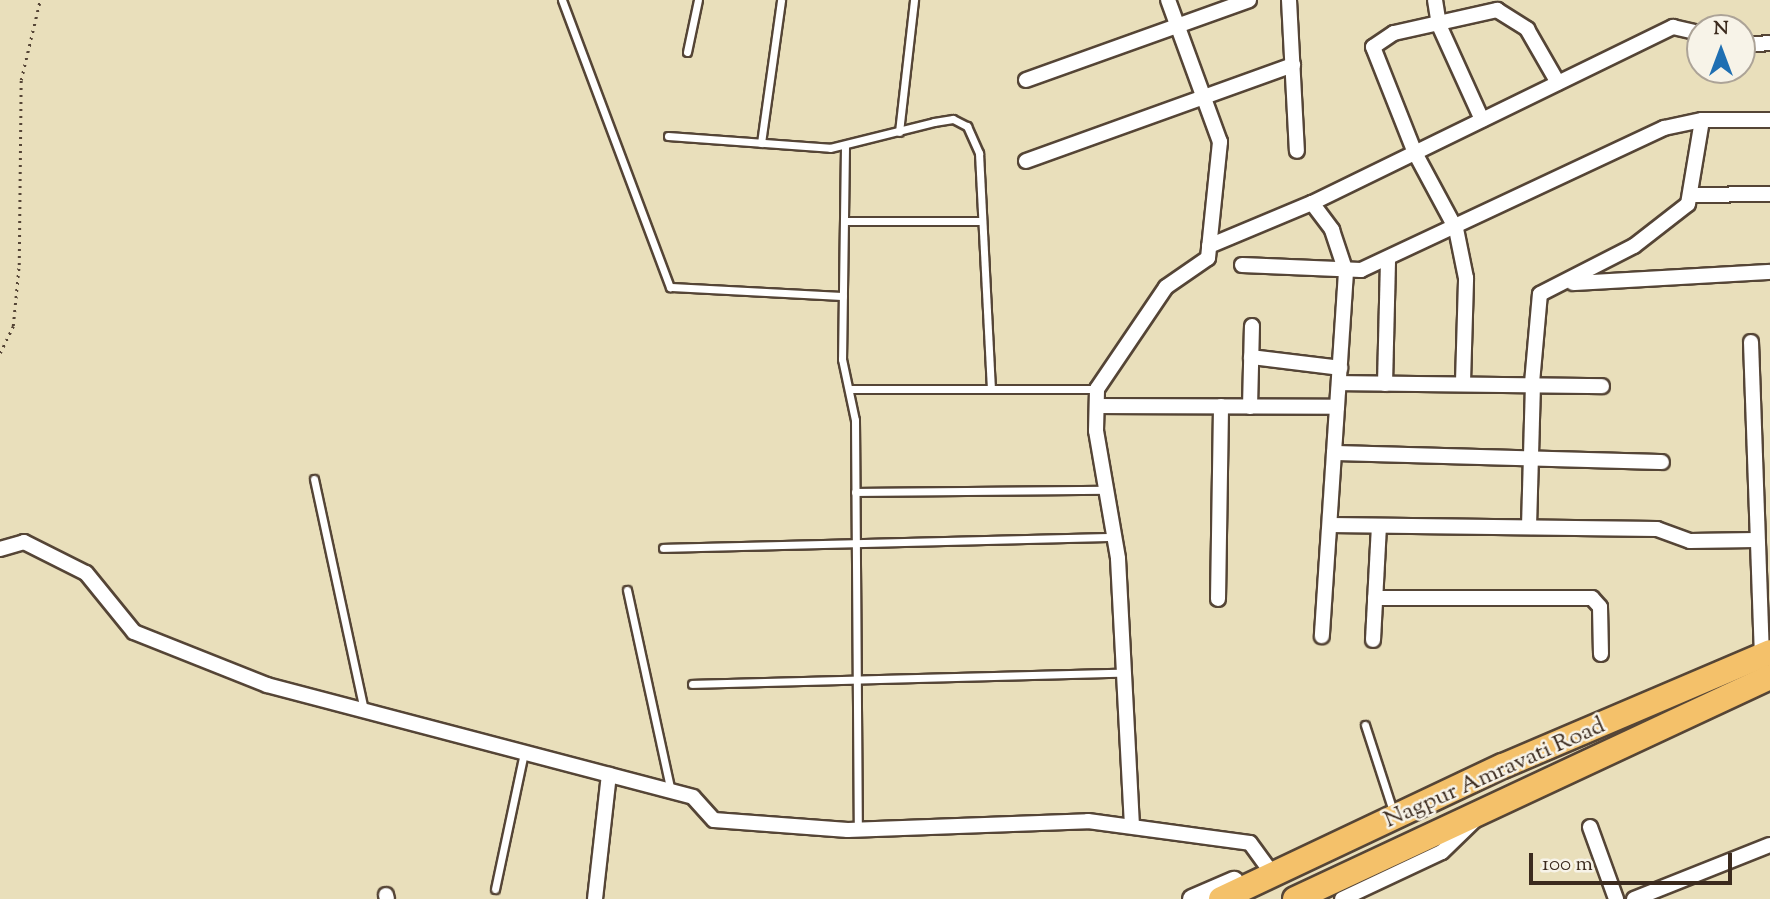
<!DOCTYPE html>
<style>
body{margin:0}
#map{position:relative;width:1770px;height:899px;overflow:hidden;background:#e9dfbb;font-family:"Sorts Mill Goudy",serif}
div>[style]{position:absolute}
.path>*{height:2.5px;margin-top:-1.25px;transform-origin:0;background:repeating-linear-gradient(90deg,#554536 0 2px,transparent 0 7px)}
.roads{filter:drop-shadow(2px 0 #554536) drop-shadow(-2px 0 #554536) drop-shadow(0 2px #554536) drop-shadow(0 -2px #554536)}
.service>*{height:7px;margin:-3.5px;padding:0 3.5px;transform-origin:3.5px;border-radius:3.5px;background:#fff}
.minor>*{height:14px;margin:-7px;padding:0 7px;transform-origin:7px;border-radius:7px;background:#fff}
.tertiary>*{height:18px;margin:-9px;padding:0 9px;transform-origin:9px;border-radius:9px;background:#fff}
.trunk>*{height:24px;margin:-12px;padding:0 12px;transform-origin:12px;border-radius:12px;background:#f4c16a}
span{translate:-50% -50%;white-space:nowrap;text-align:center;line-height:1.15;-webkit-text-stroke:5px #f7f3e8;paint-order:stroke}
.street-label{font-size:24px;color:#3b2a1e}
.north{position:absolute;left:1686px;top:14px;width:70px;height:70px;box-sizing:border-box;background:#f7f3e8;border:2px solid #aca397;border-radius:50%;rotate:0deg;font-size:19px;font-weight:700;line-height:28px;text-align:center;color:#3b2a1e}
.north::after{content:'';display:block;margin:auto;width:24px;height:32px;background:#1f6fb2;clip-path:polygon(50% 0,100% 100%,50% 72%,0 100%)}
.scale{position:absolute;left:1529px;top:853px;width:203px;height:32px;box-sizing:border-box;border:4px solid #3b2a1e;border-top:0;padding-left:9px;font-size:21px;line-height:24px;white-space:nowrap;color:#3b2a1e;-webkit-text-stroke:5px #f7f3e8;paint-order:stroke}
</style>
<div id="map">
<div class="path">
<i style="left:0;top:353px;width:30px;rotate:-64deg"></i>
<i style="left:13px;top:326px;width:61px;rotate:-84.4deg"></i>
<i style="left:19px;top:265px;width:185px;rotate:-89.4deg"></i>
<i style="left:21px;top:80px;width:82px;rotate:-76.6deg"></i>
</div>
<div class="roads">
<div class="service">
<i style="left:562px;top:0;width:307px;rotate:69.4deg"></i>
<i style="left:670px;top:287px;width:173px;rotate:3deg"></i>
<i style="left:687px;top:52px;width:53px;rotate:-78.1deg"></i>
<i style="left:899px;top:132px;width:133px;rotate:-83.5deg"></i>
<i style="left:668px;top:136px;width:162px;rotate:4.2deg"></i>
<i style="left:830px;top:148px;width:107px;rotate:-14deg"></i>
<i style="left:934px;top:122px;width:19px;rotate:-9deg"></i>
<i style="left:953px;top:119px;width:16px;rotate:27deg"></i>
<i style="left:967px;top:126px;width:30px;rotate:66deg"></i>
<i style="left:979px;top:153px;width:234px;rotate:87.1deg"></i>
<i style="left:761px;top:143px;width:144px;rotate:-82deg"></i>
<i style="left:845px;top:147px;width:212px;rotate:90.8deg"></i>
<i style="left:842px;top:359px;width:62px;rotate:78deg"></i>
<i style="left:855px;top:420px;width:410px;rotate:89.6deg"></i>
<i style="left:845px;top:221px;width:136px"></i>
<i style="left:849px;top:389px;width:248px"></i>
<i style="left:314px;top:479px;width:237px;rotate:77.8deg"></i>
<i style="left:855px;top:492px;width:251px;rotate:-0.5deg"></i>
<i style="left:663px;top:548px;width:452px;rotate:-1.4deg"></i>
<i style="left:627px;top:590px;width:206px;rotate:77.7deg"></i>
<i style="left:692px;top:684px;width:432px;rotate:-1.5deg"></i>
<i style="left:1365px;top:725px;width:94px;rotate:72deg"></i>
<i style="left:495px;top:889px;width:139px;rotate:-78deg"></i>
</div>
<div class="minor">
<i style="left:1289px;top:0;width:151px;rotate:87deg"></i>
<i style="left:1435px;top:0;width:25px;rotate:81deg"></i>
<i style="left:1439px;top:25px;width:104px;rotate:65.6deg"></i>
<i style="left:1742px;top:45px;width:28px;rotate:-4deg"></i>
<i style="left:1026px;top:80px;width:237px;rotate:-19.7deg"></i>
<i style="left:1026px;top:161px;width:284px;rotate:-19.8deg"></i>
<i style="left:1694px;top:195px;width:76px;rotate:-0.8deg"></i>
<i style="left:1312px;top:203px;width:34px;rotate:53deg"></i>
<i style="left:1332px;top:230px;width:44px;rotate:71.6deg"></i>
<i style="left:1346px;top:272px;width:365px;rotate:93.8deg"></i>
<i style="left:1209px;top:246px;width:112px;rotate:-22.7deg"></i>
<i style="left:1312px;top:203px;width:402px;rotate:-26deg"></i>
<i style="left:1673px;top:27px;width:28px;rotate:13deg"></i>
<i style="left:1242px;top:265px;width:119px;rotate:2.4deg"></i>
<i style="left:1361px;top:270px;width:335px;rotate:-25.1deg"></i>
<i style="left:1664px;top:128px;width:39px;rotate:-12deg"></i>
<i style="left:1702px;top:120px;width:68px"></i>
<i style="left:1573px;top:283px;width:197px;rotate:-3.2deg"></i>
<i style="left:1751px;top:342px;width:314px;rotate:88deg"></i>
<i style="left:1251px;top:357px;width:90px;rotate:7deg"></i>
<i style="left:1463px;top:382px;width:104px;rotate:-88.3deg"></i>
<i style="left:1466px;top:278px;width:50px;rotate:-101.5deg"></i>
<i style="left:1456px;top:229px;width:86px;rotate:-118.3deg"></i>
<i style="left:1415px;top:153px;width:114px;rotate:-111.6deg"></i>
<i style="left:1373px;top:47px;width:25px;rotate:-34deg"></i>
<i style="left:1394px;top:33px;width:106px;rotate:-12.6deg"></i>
<i style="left:1497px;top:10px;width:36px;rotate:32deg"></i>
<i style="left:1527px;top:29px;width:62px;rotate:60.1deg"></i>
<i style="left:1339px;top:383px;width:263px;rotate:0.7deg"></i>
<i style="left:1532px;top:383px;width:89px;rotate:-84.9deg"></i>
<i style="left:1540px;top:294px;width:106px;rotate:-27.1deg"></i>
<i style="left:1634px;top:246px;width:68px;rotate:-37.9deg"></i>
<i style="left:1688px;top:204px;width:85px;rotate:-80.5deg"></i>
<i style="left:1385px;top:384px;width:125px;rotate:-88.6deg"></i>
<i style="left:1097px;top:406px;width:240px;rotate:0.2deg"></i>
<i style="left:1250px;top:407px;width:81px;rotate:-88.6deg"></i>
<i style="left:1334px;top:453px;width:328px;rotate:1.6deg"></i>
<i style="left:1330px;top:525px;width:327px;rotate:0.7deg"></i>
<i style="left:1657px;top:529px;width:35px;rotate:20deg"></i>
<i style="left:1690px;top:541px;width:66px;rotate:-0.9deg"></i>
<i style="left:1529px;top:527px;width:144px;rotate:-88.4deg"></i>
<i style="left:0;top:549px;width:25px;rotate:-16deg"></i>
<i style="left:24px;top:542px;width:69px;rotate:26.6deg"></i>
<i style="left:86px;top:573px;width:76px;rotate:50.9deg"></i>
<i style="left:134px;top:632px;width:143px;rotate:21.7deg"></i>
<i style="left:267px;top:685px;width:440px;rotate:14.7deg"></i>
<i style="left:693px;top:797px;width:31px;rotate:48deg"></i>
<i style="left:714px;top:820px;width:134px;rotate:4.3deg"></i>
<i style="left:848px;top:830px;width:240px;rotate:-2.1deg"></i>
<i style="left:1088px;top:821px;width:163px;rotate:7.7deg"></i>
<i style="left:1250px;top:843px;width:41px;rotate:54deg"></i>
<i style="left:1375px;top:598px;width:217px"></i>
<i style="left:1592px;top:598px;width:12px;rotate:48deg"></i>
<i style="left:1600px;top:607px;width:47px;rotate:88.8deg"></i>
<i style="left:1218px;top:599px;width:193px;rotate:-89.1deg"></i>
<i style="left:1373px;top:640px;width:114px;rotate:-87deg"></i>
<i style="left:1132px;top:826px;width:268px;rotate:-93deg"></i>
<i style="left:1118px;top:558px;width:129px;rotate:-99.8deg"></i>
<i style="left:1096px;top:431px;width:42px;rotate:-88.6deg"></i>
<i style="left:1097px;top:389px;width:123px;rotate:-55.9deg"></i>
<i style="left:1166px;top:287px;width:51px;rotate:-34.6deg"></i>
<i style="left:1208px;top:258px;width:117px;rotate:-84.1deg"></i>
<i style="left:1220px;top:142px;width:151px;rotate:-110.1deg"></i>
<i style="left:1590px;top:827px;width:77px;rotate:70.1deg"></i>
<i style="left:386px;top:895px;width:4px;rotate:76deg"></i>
<i style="left:595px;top:899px;width:125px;rotate:-83.6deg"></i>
<i style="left:1342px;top:899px;width:110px;rotate:-25.2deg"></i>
<i style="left:1442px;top:852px;width:47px;rotate:-44.1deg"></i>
<i style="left:1634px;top:899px;width:146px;rotate:-21.7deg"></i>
</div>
<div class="tertiary">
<i style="left:1192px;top:899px;width:46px;rotate:-23.2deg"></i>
</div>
<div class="trunk">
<i style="left:1221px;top:899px;width:312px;rotate:-25.3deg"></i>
<i style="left:1503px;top:766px;width:290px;rotate:-23.1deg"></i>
<i style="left:1295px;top:899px;width:524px;rotate:-25.05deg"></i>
</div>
</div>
<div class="street-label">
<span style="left:1495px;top:774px;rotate:-24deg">Nagpur Amravati Road</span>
</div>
<div class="north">N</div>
<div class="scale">100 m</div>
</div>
